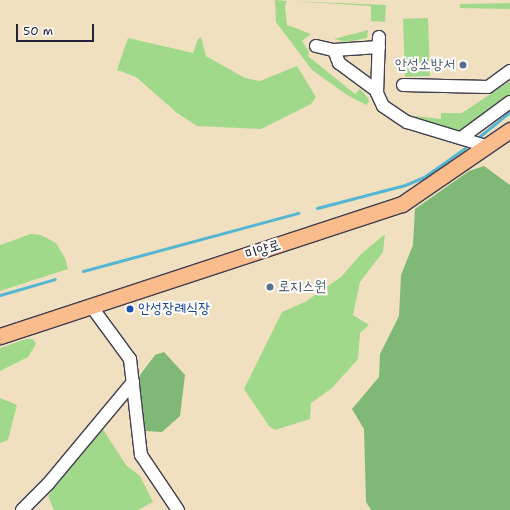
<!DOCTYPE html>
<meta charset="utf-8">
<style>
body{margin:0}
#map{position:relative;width:510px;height:510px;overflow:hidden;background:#f1e0c0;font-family:"Shantell Sans","Poor Story",sans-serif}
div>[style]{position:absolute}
.green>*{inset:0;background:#a1d98b;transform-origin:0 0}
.forest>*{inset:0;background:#80b977}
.stream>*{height:3px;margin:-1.5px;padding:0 1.5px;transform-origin:1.5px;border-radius:1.5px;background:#55b6d4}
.roads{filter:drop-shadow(1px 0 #413e4f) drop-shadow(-1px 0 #413e4f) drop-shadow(0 1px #413e4f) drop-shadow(0 -1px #413e4f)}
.minor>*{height:12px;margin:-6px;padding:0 6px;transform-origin:6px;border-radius:6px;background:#fff}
.major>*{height:15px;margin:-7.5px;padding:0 7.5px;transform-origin:7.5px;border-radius:7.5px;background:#f9bc8a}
.dots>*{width:11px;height:11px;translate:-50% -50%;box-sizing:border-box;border:2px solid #fdfcf7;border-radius:50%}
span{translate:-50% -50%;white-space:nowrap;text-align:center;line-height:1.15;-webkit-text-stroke:4px #fdfcf7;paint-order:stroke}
.service-label{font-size:15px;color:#4e5e75}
.right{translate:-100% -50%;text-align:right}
.left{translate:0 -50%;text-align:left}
.street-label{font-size:15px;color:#22223b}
.transit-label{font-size:15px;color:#164399}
.scale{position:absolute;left:16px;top:24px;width:78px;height:18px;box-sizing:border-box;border:2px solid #22223b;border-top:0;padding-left:5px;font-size:12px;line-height:14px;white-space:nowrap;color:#22223b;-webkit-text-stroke:3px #fdfcf7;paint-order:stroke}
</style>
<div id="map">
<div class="green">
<i style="clip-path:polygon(275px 0,287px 1px,285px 6px,287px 25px,311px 34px,302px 41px,309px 52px,308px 56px,355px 94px,360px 89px,368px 98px,369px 102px,366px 105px,347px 95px,312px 70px,276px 22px)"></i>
<i style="clip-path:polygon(289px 1px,386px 5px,385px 22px,371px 21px,371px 6px)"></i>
<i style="clip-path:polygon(510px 3px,510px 9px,460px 8px,460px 4px)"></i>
<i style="left:428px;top:18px;width:58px;height:25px;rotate:88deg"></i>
<i style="clip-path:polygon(368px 30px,367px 38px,346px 42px,334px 39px)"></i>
<i style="clip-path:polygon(201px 37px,206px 56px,245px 78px,260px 81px,297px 66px,316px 97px,311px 104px,261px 129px,197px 126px,177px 113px,136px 77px,117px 70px,128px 38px,193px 53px,198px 39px)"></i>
<i style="clip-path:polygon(510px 81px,510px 96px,459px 131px,412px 119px,395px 109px,400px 109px,406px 115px,441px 119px,441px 113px,462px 113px)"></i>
<i style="clip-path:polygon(31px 234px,41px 235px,56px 243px,65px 258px,68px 269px,0 291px,0 245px)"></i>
<i style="clip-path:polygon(385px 234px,383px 252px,360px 282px,353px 315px,369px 325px,360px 333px,358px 359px,332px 388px,311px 403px,310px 419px,275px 430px,269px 426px,244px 389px,282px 312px,305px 302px,341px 277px,361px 254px)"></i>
<i style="clip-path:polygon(26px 339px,33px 339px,36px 344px,28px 357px,0 371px,0 348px)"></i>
<i style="clip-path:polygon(0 398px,17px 405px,8px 440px,0 443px)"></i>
<i style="clip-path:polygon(102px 428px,126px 465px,140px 476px,153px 502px,138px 510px,54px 510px,48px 496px)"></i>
</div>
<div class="forest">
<i style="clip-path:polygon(484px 166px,510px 185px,510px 510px,371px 510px,366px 502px,364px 429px,352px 409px,379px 377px,380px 354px,399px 316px,401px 275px,413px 245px,415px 209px,469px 171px)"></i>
<i style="clip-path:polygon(164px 352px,185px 375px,180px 416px,162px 432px,145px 431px,138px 385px,140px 375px,155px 355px)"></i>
</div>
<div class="stream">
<i style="left:480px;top:136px;width:38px;rotate:-39deg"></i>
<i style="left:317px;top:208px;width:91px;rotate:-14.6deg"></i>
<i style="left:405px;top:185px;width:21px;rotate:-23deg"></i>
<i style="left:424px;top:177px;width:50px;rotate:-35.3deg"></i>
<i style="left:83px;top:271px;width:223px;rotate:-15.1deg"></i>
<i style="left:0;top:295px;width:57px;rotate:-16.2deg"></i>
</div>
<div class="roads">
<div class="minor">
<i style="left:379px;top:37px;width:56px;rotate:92deg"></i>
<i style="left:377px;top:93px;width:14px;rotate:65deg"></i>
<i style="left:383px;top:106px;width:29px;rotate:34deg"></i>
<i style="left:407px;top:122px;width:83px;rotate:16.9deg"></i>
<i style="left:316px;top:46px;width:18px;rotate:13deg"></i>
<i style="left:334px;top:50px;width:45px;rotate:-3.8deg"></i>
<i style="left:334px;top:50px;width:14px;rotate:69deg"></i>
<i style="left:339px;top:63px;width:47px;rotate:36.4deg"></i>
<i style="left:403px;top:85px;width:85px;rotate:1.3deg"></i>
<i style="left:488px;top:87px;width:27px;rotate:-36deg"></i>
<i style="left:461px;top:138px;width:61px;rotate:-36.3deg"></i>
<i style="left:91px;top:306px;width:66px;rotate:53.7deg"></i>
<i style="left:130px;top:359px;width:97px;rotate:83.5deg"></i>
<i style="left:141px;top:455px;width:66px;rotate:56.1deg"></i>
<i style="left:22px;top:510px;width:37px;rotate:-45deg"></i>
<i style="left:48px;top:484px;width:133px;rotate:-50.2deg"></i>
</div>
<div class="major">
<i style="left:0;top:336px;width:423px;rotate:-18.2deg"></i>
<i style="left:402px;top:204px;width:131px;rotate:-34.4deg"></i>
</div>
</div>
<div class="dots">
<i style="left:463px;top:65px;background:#5c6f8a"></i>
<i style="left:270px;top:287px;background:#5c6f8a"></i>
<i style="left:130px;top:309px;background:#1a4fb4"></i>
</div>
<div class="service-label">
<span class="right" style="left:455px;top:65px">안성소방서</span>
<span class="left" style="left:278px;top:287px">로지스원</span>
</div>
<div class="street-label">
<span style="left:263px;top:250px;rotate:-18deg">미양로</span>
</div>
<div class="transit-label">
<span class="left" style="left:138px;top:309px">안성장례식장</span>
</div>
<div class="scale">50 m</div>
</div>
